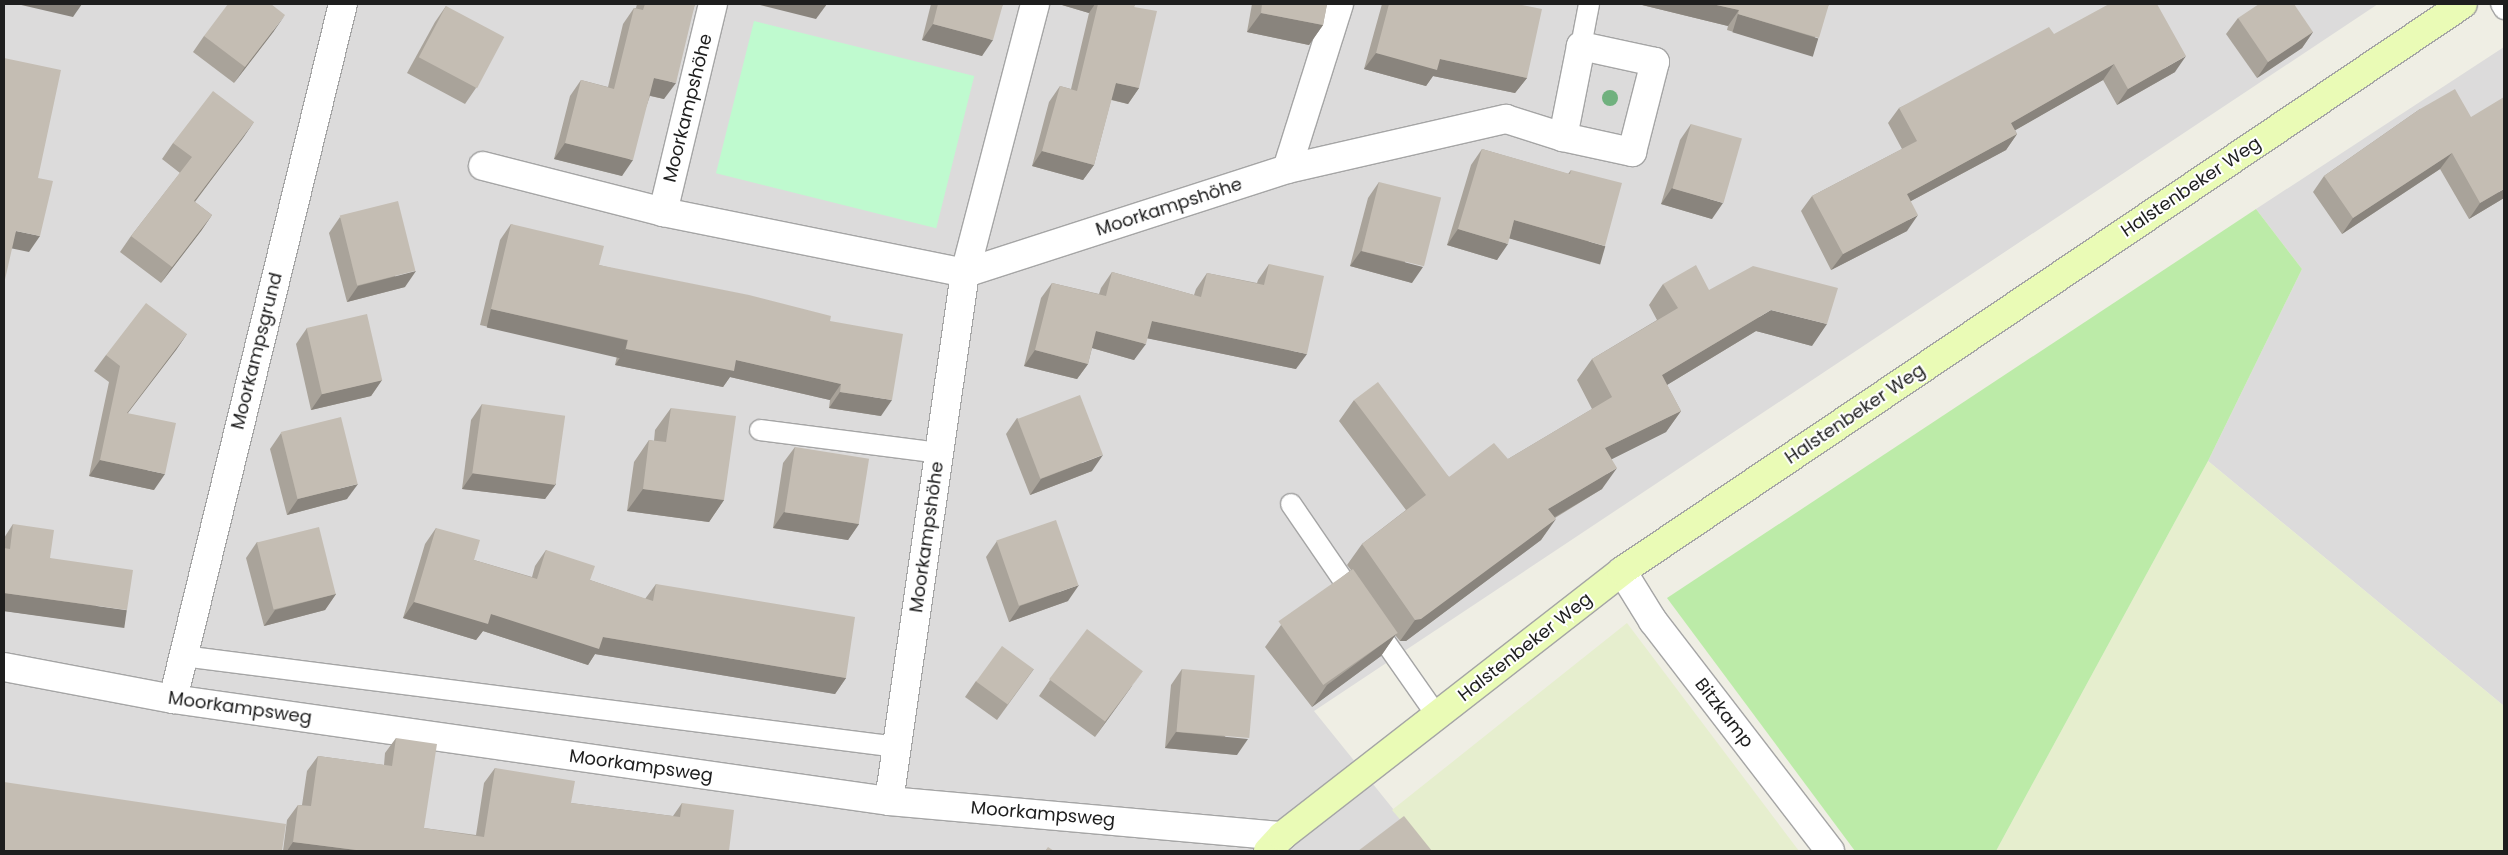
<!DOCTYPE html>
<meta charset="utf-8">
<style>
body{margin:0}
#map{position:relative;width:2508px;height:855px;overflow:hidden;background:#efeee4;font-family:Poppins,sans-serif}
div>[style]{position:absolute}
.residential>*{inset:0;background:#dcdbdb}
.farmland>*{inset:0;background:#e6eece}
.grass>*{inset:0;background:#bceba8}
.park>*{inset:0;background:#bffacf;transform-origin:0 0}
.roads{filter:drop-shadow(1px 0 #a5a5a5) drop-shadow(-1px 0 #a5a5a5) drop-shadow(0 1px #a5a5a5) drop-shadow(0 -1px #a5a5a5)}
.lane>*{height:20px;margin:-10px;padding:0 10px;transform-origin:10px;border-radius:10px;background:#fff}
.street>*{height:28px;margin:-14px;padding:0 14px;transform-origin:14px;border-radius:14px;background:#fff}
.secondary>*{height:28px;margin:-14px;padding:0 14px;transform-origin:14px;border-radius:14px;background:#eafbb6}
.trees>*{width:16px;height:16px;margin:-8px;border-radius:50%;background:#70b17e}
.wall>*{inset:0;background:#a9a39a}
.shaded-wall>*{inset:0;background:#89847d;transform-origin:0 0}
.building>*{inset:0;background:#c4bdb3;transform-origin:0 0}
span{translate:-50% -50%;white-space:nowrap;text-align:center;line-height:1.15;-webkit-text-stroke:4px #fff;paint-order:stroke}
.street-label{font-size:18px;color:#1e1e1e}
.frame{position:absolute;inset:0;border:5px solid #1e1e1e;pointer-events:none}
</style>
<div id="map">
<div class="residential">
<i style="clip-path:polygon(4px 4px,2378px 4px,1314px 711px,1427px 851px,4px 851px)"></i>
<i style="clip-path:polygon(2504px 47px,2504px 706px,2208px 461px,2302px 269px,2256px 209px)"></i>
</div>
<div class="farmland">
<i style="clip-path:polygon(2208px 461px,2504px 706px,2504px 851px,1996px 851px)"></i>
<i style="clip-path:polygon(1627px 623px,1799px 851px,1427px 851px,1392px 810px)"></i>
</div>
<div class="grass">
<i style="clip-path:polygon(2256px 209px,2302px 269px,2208px 461px,1996px 851px,1855px 851px,1667px 598px)"></i>
</div>
<div class="park">
<i style="left:754px;top:21px;width:227px;height:157px;rotate:14deg"></i>
</div>
<div class="roads">
<div class="lane">
<i style="left:2501px;top:4px;width:6px;rotate:59deg"></i>
<i style="left:1581px;top:46px;width:43px;rotate:-79.2deg"></i>
<i style="left:760px;top:430px;width:180px;rotate:7.3deg"></i>
<i style="left:1291px;top:504px;width:115px;rotate:55.6deg"></i>
<i style="left:1372px;top:623px;width:113px;rotate:55deg"></i>
<i style="left:183px;top:656px;width:720px;rotate:7.26deg"></i>
</div>
<div class="street">
<i style="left:483px;top:166px;width:186px;rotate:14.3deg"></i>
<i style="left:663px;top:212px;width:308px;rotate:11.4deg"></i>
<i style="left:965px;top:273px;width:278px;rotate:-75.4deg"></i>
<i style="left:1287px;top:169px;width:173px;rotate:-72.5deg"></i>
<i style="left:663px;top:212px;width:214px;rotate:-76.5deg"></i>
<i style="left:1622px;top:571px;width:59px;rotate:58.2deg"></i>
<i style="left:1653px;top:621px;width:290px;rotate:52.4deg"></i>
<i style="left:4px;top:667px;width:172px;rotate:10.7deg"></i>
<i style="left:173px;top:699px;width:723px;rotate:8.11deg"></i>
<i style="left:889px;top:801px;width:395px;rotate:5.1deg"></i>
<i style="left:173px;top:699px;width:715px;rotate:-76.26deg"></i>
<i style="left:889px;top:801px;width:533px;rotate:-81.81deg"></i>
<i style="left:965px;top:273px;width:338px;rotate:-17.9deg"></i>
<i style="left:1287px;top:169px;width:225px;rotate:-12.9deg"></i>
<i style="left:1506px;top:119px;width:60px;rotate:17.5deg"></i>
<i style="left:1563px;top:137px;width:71px;rotate:12.3deg"></i>
<i style="left:1632px;top:152px;width:93px;rotate:-75.7deg"></i>
<i style="left:1655px;top:62px;width:76px;rotate:-167.8deg"></i>
<i style="left:1581px;top:46px;width:93px;rotate:101.2deg"></i>
</div>
<div class="secondary">
<i style="left:1268px;top:851px;width:21px;rotate:-47deg"></i>
<i style="left:1282px;top:836px;width:431px;rotate:-37.9deg"></i>
<i style="left:1622px;top:571px;width:1014px;rotate:-33.99deg"></i>
</div>
</div>
<div class="trees">
<i style="left:1610px;top:98px"></i>
</div>
<div class="wall">
<i style="clip-path:polygon(637px 4px,695px 4px,664px 99px,650px 96px,622px 176px,554px 159px,570px 96px,581px 80px,608px 87px,623px 24px,634px 8px,636px 8px)"></i>
<i style="clip-path:polygon(931px 4px,1003px 4px,982px 56px,922px 40px)"></i>
<i style="clip-path:polygon(1063px 4px,1135px 4px,1134px 7px,1139px 88px,1128px 104px,1111px 100px,1094px 165px,1083px 180px,1032px 166px,1049px 102px,1060px 86px,1071px 89px,1089px 13px,1062px 5px)"></i>
<i style="clip-path:polygon(1252px 4px,1327px 4px,1323px 25px,1309px 45px,1247px 32px)"></i>
<i style="clip-path:polygon(1382px 4px,1517px 4px,1527px 78px,1515px 93px,1433px 76px,1426px 86px,1364px 69px)"></i>
<i style="clip-path:polygon(1638px 4px,1829px 4px,1808px 54px,1727px 30px,1728px 26px)"></i>
<i style="clip-path:polygon(446px 6px,476px 88px,465px 104px,407px 73px,435px 22px)"></i>
<i style="clip-path:polygon(2238px 18px,2313px 32px,2302px 48px,2257px 78px,2226px 34px)"></i>
<i style="clip-path:polygon(274px 31px,234px 83px,193px 52px,204px 36px)"></i>
<i style="clip-path:polygon(2054px 34px,2175px 72px,2117px 105px,2103px 80px,2015px 130px,2017px 134px,2006px 150px,1911px 201px,1907px 231px,1831px 270px,1801px 211px,1812px 196px,1902px 149px,1888px 123px,1899px 108px)"></i>
<i style="clip-path:polygon(2420px 109px,2504px 198px,2469px 219px,2440px 169px,2342px 234px,2313px 192px,2324px 176px)"></i>
<i style="clip-path:polygon(254px 122px,195px 202px,212px 215px,201px 231px,161px 283px,120px 252px,131px 236px,180px 173px,162px 159px,173px 143px)"></i>
<i style="clip-path:polygon(1691px 124px,1712px 219px,1661px 204px,1680px 140px)"></i>
<i style="clip-path:polygon(1482px 149px,1568px 174px,1571px 170px,1594px 262px,1509px 238px,1497px 260px,1447px 245px,1471px 165px)"></i>
<i style="clip-path:polygon(1379px 182px,1412px 283px,1350px 266px,1368px 198px)"></i>
<i style="clip-path:polygon(340px 217px,405px 287px,347px 302px,329px 233px)"></i>
<i style="clip-path:polygon(511px 224px,599px 265px,830px 321px,881px 416px,829px 408px,830px 400px,730px 377px,723px 387px,615px 365px,617px 356px,480px 325px,500px 240px)"></i>
<i style="clip-path:polygon(1269px 264px,1296px 369px,1147px 338px,1134px 360px,1092px 348px,1088px 364px,1077px 379px,1024px 366px,1041px 298px,1052px 283px,1099px 294px,1101px 288px,1112px 272px,1194px 295px,1196px 289px,1207px 273px,1257px 283px,1258px 280px)"></i>
<i style="clip-path:polygon(1663px 284px,1709px 290px,1812px 346px,1756px 331px,1667px 385px,1681px 411px,1666px 432px,1612px 459px,1602px 489px,1555px 518px,1541px 540px,1406px 641px,1400px 641px,1395px 635px,1381px 656px,1312px 707px,1265px 647px,1281px 625px,1351px 570px,1347px 565px,1362px 544px,1406px 510px,1339px 421px,1354px 400px,1449px 477px,1508px 459px,1592px 409px,1577px 380px,1592px 359px,1657px 320px,1649px 305px)"></i>
<i style="clip-path:polygon(307px 328px,382px 380px,371px 396px,311px 410px,296px 344px)"></i>
<i style="clip-path:polygon(187px 334px,176px 350px,128px 413px,154px 490px,89px 476px,109px 382px,94px 371px,106px 355px)"></i>
<i style="clip-path:polygon(482px 404px,556px 484px,545px 499px,462px 489px,471px 420px)"></i>
<i style="clip-path:polygon(671px 408px,724px 500px,709px 522px,627px 511px,634px 462px,649px 440px,654px 441px,655px 430px)"></i>
<i style="clip-path:polygon(1017px 418px,1092px 471px,1030px 495px,1006px 434px)"></i>
<i style="clip-path:polygon(281px 433px,347px 499px,287px 515px,270px 449px)"></i>
<i style="clip-path:polygon(795px 447px,859px 524px,848px 540px,773px 528px,783px 463px)"></i>
<i style="clip-path:polygon(13px 524px,50px 558px,116px 626px,4px 611px,4px 538px)"></i>
<i style="clip-path:polygon(436px 528px,474px 560px,532px 577px,535px 566px,546px 550px,590px 580px,645px 599px,656px 584px,846px 678px,835px 694px,595px 654px,588px 665px,483px 631px,476px 640px,403px 618px,425px 544px)"></i>
<i style="clip-path:polygon(997px 541px,1068px 601px,1009px 622px,986px 557px)"></i>
<i style="clip-path:polygon(257px 542px,336px 594px,325px 610px,264px 626px,246px 558px)"></i>
<i style="clip-path:polygon(1034px 669px,997px 720px,965px 697px,976px 681px)"></i>
<i style="clip-path:polygon(1182px 669px,1237px 755px,1165px 748px,1171px 685px)"></i>
<i style="clip-path:polygon(1050px 680px,1132px 686px,1095px 737px,1039px 696px)"></i>
<i style="clip-path:polygon(396px 738px,424px 828px,476px 835px,484px 783px,495px 768px,571px 803px,673px 816px,682px 803px,729px 851px,283px 851px,287px 820px,298px 805px,302px 805px,307px 771px,318px 756px,384px 765px,385px 753px)"></i>
</div>
<div class="shaded-wall">
<i style="clip-path:polygon(17px 4px,82px 4px,73px 17px)"></i>
<i style="clip-path:polygon(756px 4px,827px 4px,816px 19px)"></i>
<i style="clip-path:polygon(1063px 4px,1095px 4px,1089px 13px,1062px 5px)"></i>
<i style="clip-path:polygon(1638px 4px,1712px 4px,1739px 10px,1728px 26px)"></i>
<i style="clip-path:polygon(1261px 13px,1323px 25px,1309px 45px,1247px 32px)"></i>
<i style="left:1738px;top:14px;width:84px;height:19px;rotate:17deg"></i>
<i style="clip-path:polygon(285px 15px,274px 31px,234px 83px,245px 67px)"></i>
<i style="clip-path:polygon(933px 24px,993px 40px,982px 56px,922px 40px)"></i>
<i style="clip-path:polygon(2313px 32px,2302px 48px,2257px 78px,2268px 62px)"></i>
<i style="clip-path:polygon(1376px 53px,1440px 59px,1527px 78px,1515px 93px,1433px 76px,1426px 86px,1364px 69px)"></i>
<i style="clip-path:polygon(2186px 56px,2175px 72px,2117px 105px,2128px 89px)"></i>
<i style="clip-path:polygon(2114px 64px,2103px 80px,2000px 139px,2011px 123px)"></i>
<i style="clip-path:polygon(654px 78px,676px 83px,664px 99px,643px 94px)"></i>
<i style="clip-path:polygon(1116px 83px,1139px 88px,1128px 104px,1105px 98px)"></i>
<i style="clip-path:polygon(254px 122px,243px 138px,183px 217px,194px 201px)"></i>
<i style="clip-path:polygon(2017px 134px,2006px 150px,1896px 209px,1907px 194px)"></i>
<i style="clip-path:polygon(565px 143px,633px 160px,622px 176px,554px 159px)"></i>
<i style="clip-path:polygon(1042px 151px,1094px 165px,1083px 180px,1032px 166px)"></i>
<i style="clip-path:polygon(2452px 153px,2440px 169px,2342px 234px,2353px 218px)"></i>
<i style="clip-path:polygon(1672px 188px,1723px 203px,1712px 219px,1661px 204px)"></i>
<i style="clip-path:polygon(2504px 189px,2504px 198px,2469px 219px,2480px 203px)"></i>
<i style="clip-path:polygon(212px 215px,201px 231px,161px 283px,172px 267px)"></i>
<i style="clip-path:polygon(1918px 215px,1907px 231px,1831px 270px,1843px 254px)"></i>
<i style="left:1514px;top:220px;width:95px;height:19px;rotate:16deg"></i>
<i style="clip-path:polygon(1458px 229px,1508px 244px,1497px 260px,1447px 245px)"></i>
<i style="clip-path:polygon(16px 231px,40px 236px,29px 252px,5px 247px)"></i>
<i style="clip-path:polygon(1361px 251px,1423px 267px,1412px 283px,1350px 266px)"></i>
<i style="clip-path:polygon(416px 271px,405px 287px,347px 302px,358px 286px)"></i>
<i style="left:491px;top:309px;width:140px;height:19px;rotate:13deg"></i>
<i style="clip-path:polygon(1771px 310px,1827px 324px,1812px 346px,1756px 331px,1647px 397px,1662px 375px)"></i>
<i style="clip-path:polygon(1152px 321px,1307px 354px,1296px 369px,1141px 337px)"></i>
<i style="clip-path:polygon(1096px 331px,1146px 344px,1134px 360px,1085px 346px)"></i>
<i style="clip-path:polygon(187px 334px,176px 350px,116px 428px,127px 413px)"></i>
<i style="clip-path:polygon(626px 349px,736px 360px,841px 384px,830px 400px,730px 377px,723px 387px,615px 365px)"></i>
<i style="clip-path:polygon(1035px 350px,1088px 364px,1077px 379px,1024px 366px)"></i>
<i style="clip-path:polygon(382px 380px,371px 396px,311px 410px,322px 394px)"></i>
<i style="clip-path:polygon(840px 392px,892px 400px,881px 416px,829px 408px)"></i>
<i style="clip-path:polygon(1681px 411px,1666px 432px,1590px 470px,1605px 448px)"></i>
<i style="clip-path:polygon(1103px 455px,1092px 471px,1030px 495px,1041px 479px)"></i>
<i style="clip-path:polygon(100px 460px,165px 474px,154px 490px,89px 476px)"></i>
<i style="clip-path:polygon(1617px 468px,1602px 489px,1533px 530px,1548px 509px)"></i>
<i style="clip-path:polygon(473px 473px,556px 484px,545px 499px,462px 489px)"></i>
<i style="clip-path:polygon(358px 484px,347px 499px,287px 515px,298px 499px)"></i>
<i style="clip-path:polygon(643px 489px,724px 500px,709px 522px,627px 511px)"></i>
<i style="clip-path:polygon(784px 512px,859px 524px,848px 540px,773px 528px)"></i>
<i style="clip-path:polygon(1556px 519px,1541px 540px,1406px 641px,1400px 641px,1415px 620px)"></i>
<i style="clip-path:polygon(1079px 585px,1068px 601px,1009px 622px,1020px 606px)"></i>
<i style="left:4px;top:593px;width:124px;height:18px;rotate:8deg"></i>
<i style="clip-path:polygon(336px 594px,325px 610px,264px 626px,275px 610px)"></i>
<i style="clip-path:polygon(414px 602px,491px 614px,603px 637px,846px 678px,835px 694px,595px 654px,588px 665px,483px 631px,476px 640px,403px 618px)"></i>
<i style="clip-path:polygon(1397px 633px,1381px 656px,1312px 707px,1327px 685px)"></i>
<i style="clip-path:polygon(1143px 671px,1132px 686px,1095px 737px,1106px 721px)"></i>
<i style="clip-path:polygon(1176px 732px,1248px 739px,1237px 755px,1165px 748px)"></i>
<i style="clip-path:polygon(293px 842px,364px 851px,287px 851px)"></i>
</div>
<div class="building">
<i style="clip-path:polygon(228px 4px,271px 4px,285px 15px,245px 67px,204px 36px)"></i>
<i style="clip-path:polygon(645px 4px,695px 4px,676px 83px,654px 78px,633px 160px,565px 143px,581px 80px,614px 89px,634px 8px,643px 10px)"></i>
<i style="clip-path:polygon(938px 4px,1003px 4px,993px 40px,933px 24px)"></i>
<i style="clip-path:polygon(1098px 4px,1135px 4px,1134px 7px,1157px 11px,1139px 88px,1116px 83px,1094px 165px,1042px 151px,1060px 86px,1077px 91px)"></i>
<i style="clip-path:polygon(1262px 4px,1327px 4px,1323px 25px,1261px 13px)"></i>
<i style="clip-path:polygon(1389px 4px,1517px 4px,1542px 9px,1527px 78px,1440px 59px,1437px 70px,1376px 53px)"></i>
<i style="clip-path:polygon(1712px 4px,1829px 4px,1819px 38px,1738px 14px,1739px 10px)"></i>
<i style="clip-path:polygon(2109px 4px,2157px 4px,2186px 56px,2128px 89px,2114px 64px,2011px 123px,2017px 134px,1907px 194px,1918px 215px,1843px 254px,1812px 196px,1917px 141px,1899px 108px,2049px 27px,2054px 34px)"></i>
<i style="clip-path:polygon(2259px 4px,2294px 4px,2313px 32px,2268px 62px,2238px 18px)"></i>
<i style="left:446px;top:6px;width:66px;height:58px;rotate:28deg"></i>
<i style="clip-path:polygon(4px 58px,61px 70px,38px 178px,53px 181px,40px 236px,16px 231px,4px 284px,4px 126px,5px 120px,4px 120px)"></i>
<i style="clip-path:polygon(2455px 89px,2471px 117px,2504px 97px,2504px 189px,2480px 203px,2452px 153px,2353px 218px,2324px 176px,2420px 109px)"></i>
<i style="clip-path:polygon(213px 91px,254px 122px,194px 201px,212px 215px,172px 267px,131px 236px,192px 157px,173px 143px)"></i>
<i style="left:1691px;top:124px;width:53px;height:67px;rotate:16deg"></i>
<i style="clip-path:polygon(1482px 149px,1570px 174px,1571px 170px,1622px 183px,1605px 246px,1514px 220px,1508px 244px,1458px 229px)"></i>
<i style="left:1379px;top:182px;width:64px;height:71px;rotate:14deg"></i>
<i style="left:398px;top:201px;width:72px;height:60px;rotate:76deg"></i>
<i style="clip-path:polygon(511px 224px,604px 246px,599px 265px,749px 295px,831px 316px,830px 321px,903px 334px,892px 400px,840px 392px,841px 384px,736px 360px,734px 371px,626px 349px,628px 340px,491px 309px)"></i>
<i style="clip-path:polygon(1269px 264px,1324px 276px,1307px 354px,1152px 321px,1146px 344px,1096px 331px,1088px 364px,1035px 350px,1052px 283px,1106px 296px,1112px 272px,1201px 297px,1207px 273px,1264px 285px)"></i>
<i style="clip-path:polygon(1696px 265px,1709px 290px,1753px 266px,1838px 288px,1827px 324px,1771px 310px,1662px 375px,1681px 411px,1605px 448px,1617px 468px,1548px 509px,1556px 519px,1421px 619px,1415px 620px,1362px 544px,1426px 495px,1354px 400px,1378px 382px,1449px 477px,1494px 443px,1508px 459px,1612px 397px,1592px 359px,1678px 308px,1663px 284px)"></i>
<i style="clip-path:polygon(146px 303px,187px 334px,127px 413px,176px 423px,165px 474px,100px 460px,120px 366px,106px 355px)"></i>
<i style="left:367px;top:314px;width:68px;height:62px;rotate:77deg"></i>
<i style="left:1080px;top:395px;width:64px;height:67px;rotate:69deg"></i>
<i style="left:482px;top:404px;width:84px;height:70px;rotate:8deg"></i>
<i style="clip-path:polygon(671px 408px,736px 416px,724px 500px,643px 489px,649px 440px,666px 442px)"></i>
<i style="left:341px;top:417px;width:69px;height:62px;rotate:76deg"></i>
<i style="left:795px;top:447px;width:75px;height:66px;rotate:9deg"></i>
<i style="left:1056px;top:520px;width:69px;height:63px;rotate:71deg"></i>
<i style="clip-path:polygon(13px 524px,54px 530px,50px 558px,133px 570px,127px 610px,4px 593px,4px 548px,10px 549px)"></i>
<i style="left:319px;top:527px;width:69px;height:64px;rotate:76deg"></i>
<i style="clip-path:polygon(436px 528px,480px 540px,474px 560px,537px 579px,546px 550px,595px 566px,590px 580px,653px 601px,656px 584px,855px 617px,846px 678px,603px 637px,599px 649px,491px 614px,488px 624px,414px 602px)"></i>
<i style="left:1353px;top:569px;width:78px;height:91px;rotate:55deg"></i>
<i style="left:1087px;top:629px;width:70px;height:63px;rotate:37deg"></i>
<i style="left:1002px;top:646px;width:39px;height:44px;rotate:36deg"></i>
<i style="left:1182px;top:669px;width:73px;height:63px;rotate:5deg"></i>
<i style="clip-path:polygon(396px 738px,437px 744px,424px 828px,484px 837px,495px 768px,575px 781px,571px 803px,680px 817px,682px 803px,734px 810px,729px 851px,364px 851px,293px 842px,298px 805px,311px 806px,318px 756px,392px 766px)"></i>
<i style="clip-path:polygon(4px 782px,286px 824px,282px 851px,4px 851px)"></i>
<i style="clip-path:polygon(1404px 816px,1432px 851px,1358px 851px)"></i>
<i style="clip-path:polygon(1048px 847px,1054px 851px,1045px 851px)"></i>
</div>
<div class="street-label">
<span style="left:688px;top:108px;rotate:-76deg">Moorkampshöhe</span>
<span style="left:2191px;top:187px;rotate:-34deg">Halstenbeker Weg</span>
<span style="left:1169px;top:207px;rotate:-18deg">Moorkampshöhe</span>
<span style="left:257px;top:351px;rotate:-76deg">Moorkampsgrund</span>
<span style="left:1855px;top:414px;rotate:-34deg">Halstenbeker Weg</span>
<span style="left:927px;top:537px;rotate:-82deg">Moorkampshöhe</span>
<span style="left:1525px;top:647px;rotate:-38deg">Halstenbeker Weg</span>
<span style="left:240px;top:708px;rotate:8deg">Moorkampsweg</span>
<span style="left:1724px;top:713px;rotate:52deg">Bitzkamp</span>
<span style="left:641px;top:766px;rotate:8deg">Moorkampsweg</span>
<span style="left:1043px;top:814px;rotate:5deg">Moorkampsweg</span>
</div>
<div class="frame"></div>
</div>
